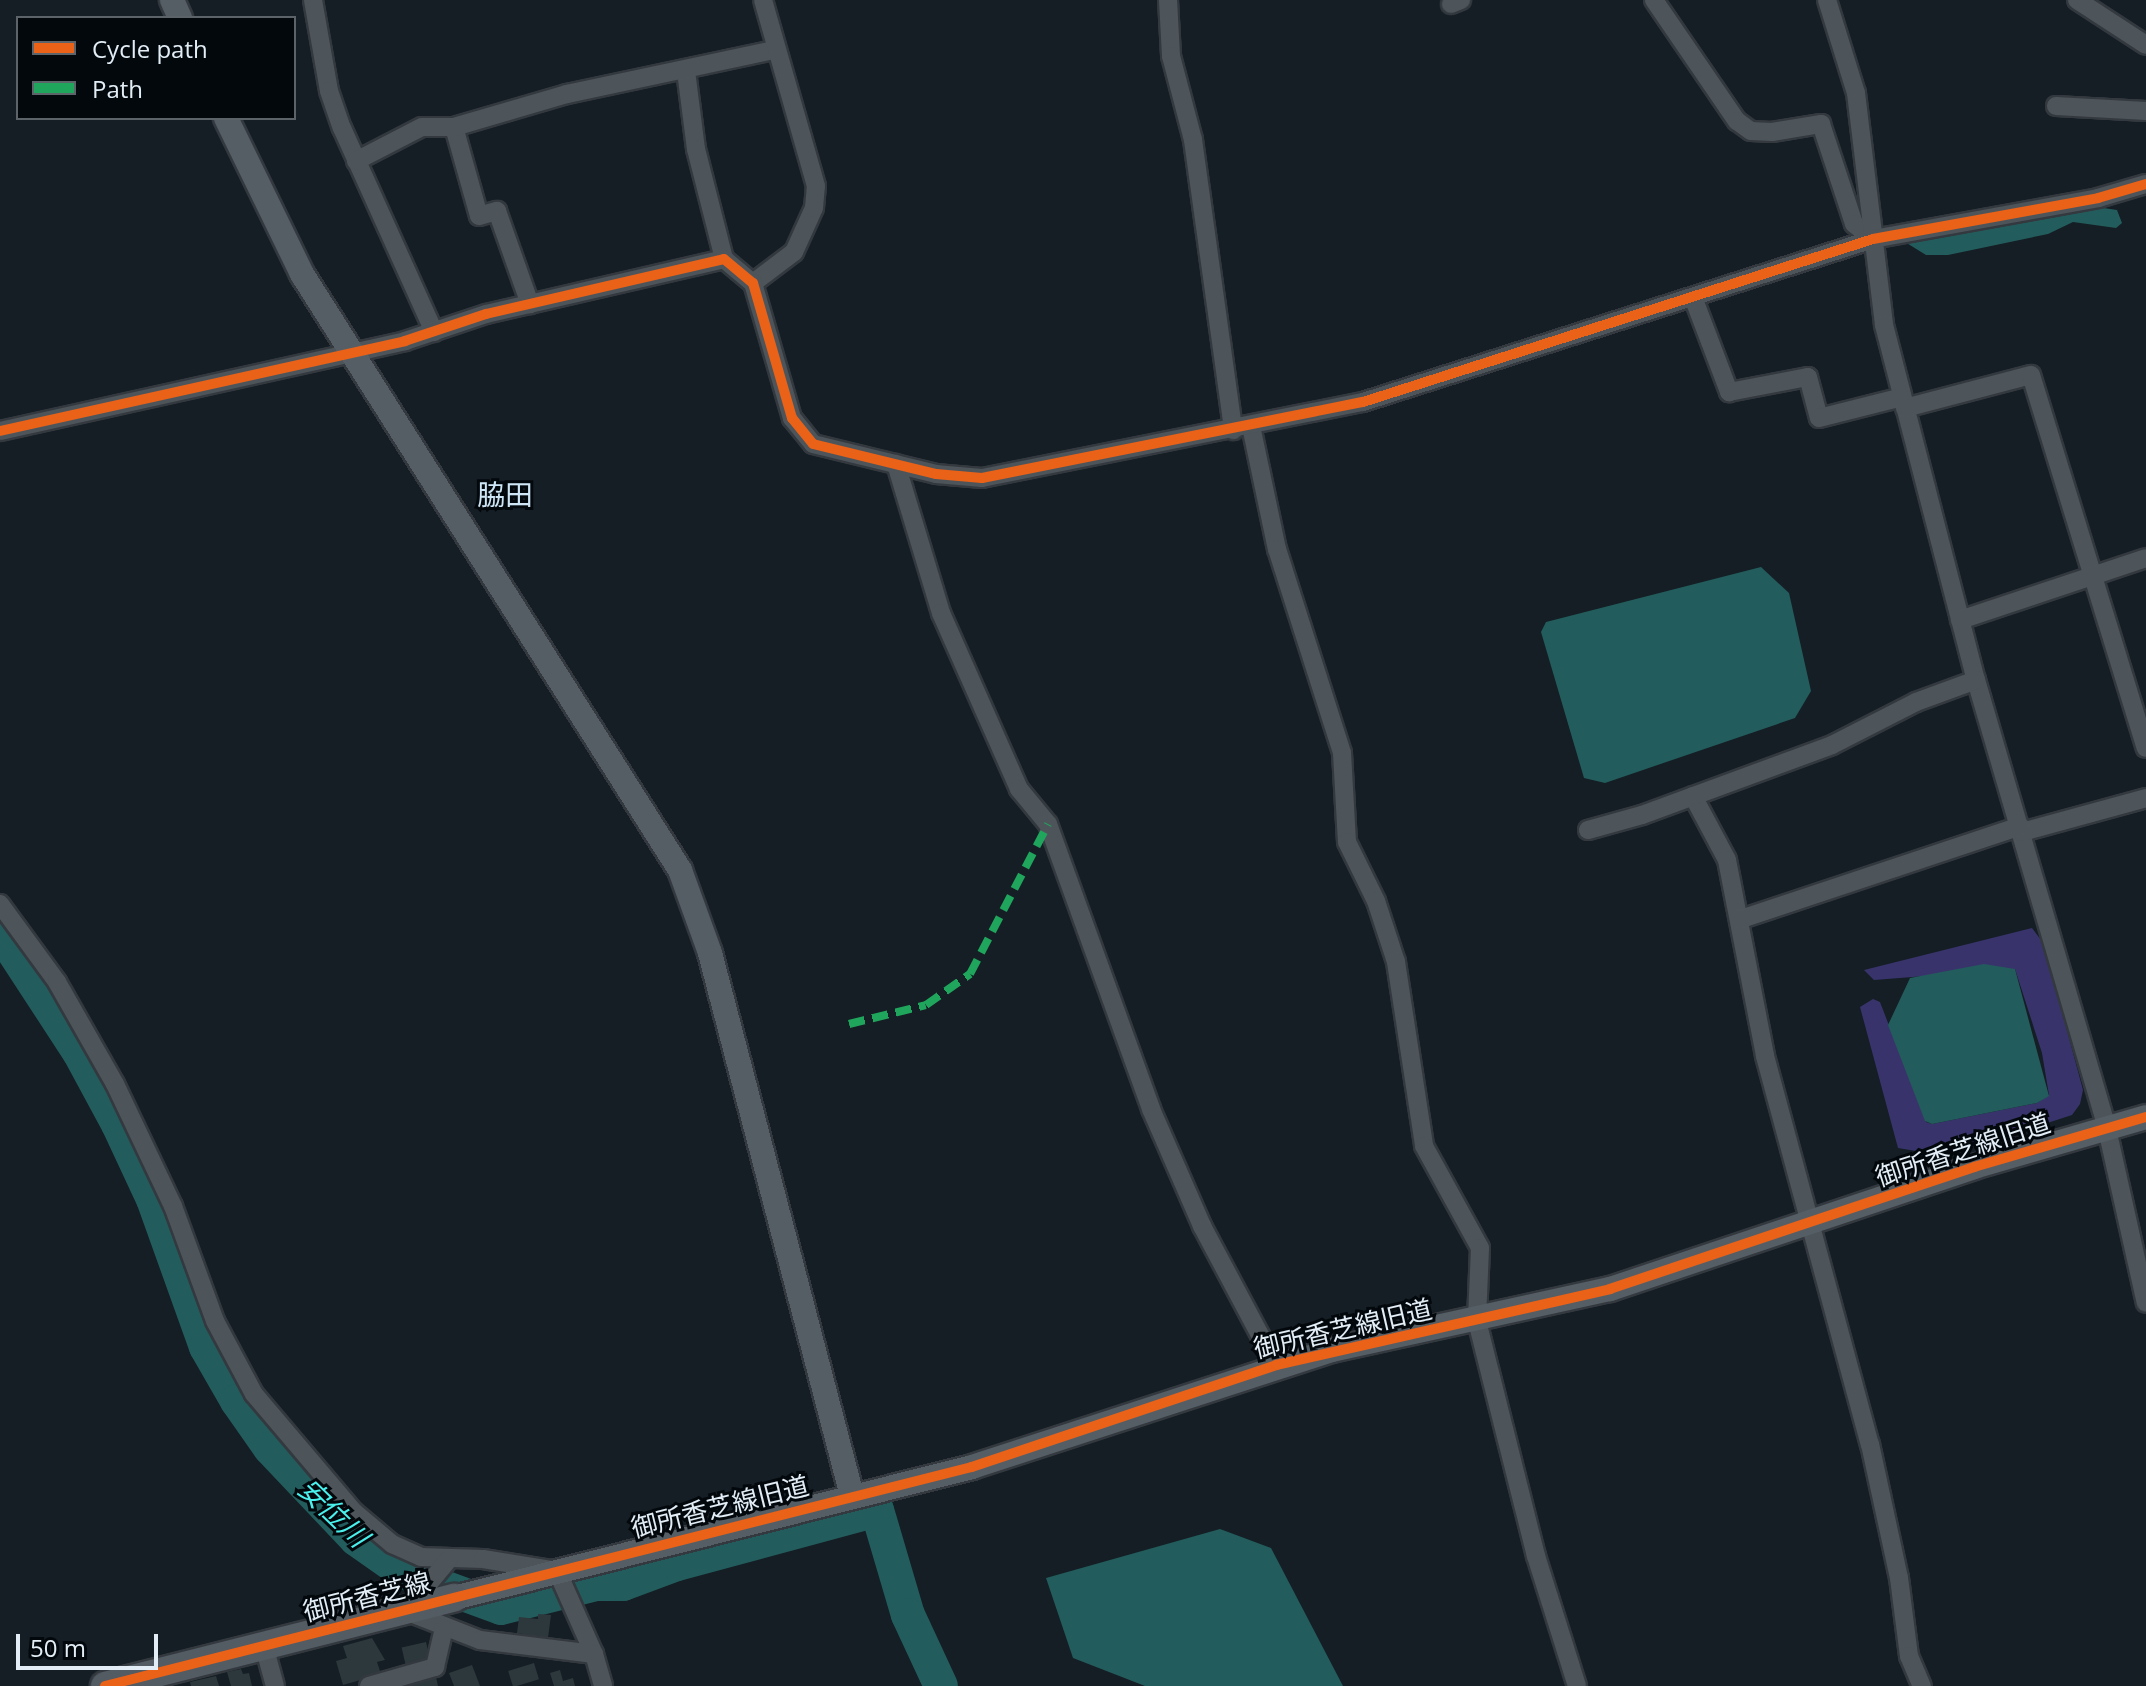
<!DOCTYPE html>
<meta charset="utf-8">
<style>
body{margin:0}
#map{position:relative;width:2146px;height:1686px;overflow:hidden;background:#141e24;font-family:"Open Sans","Noto Sans JP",sans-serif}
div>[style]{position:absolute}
.forest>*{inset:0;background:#38346b}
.water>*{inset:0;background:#235c5c}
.river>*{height:34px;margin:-17px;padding:0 17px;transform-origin:17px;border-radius:17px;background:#235c5c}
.building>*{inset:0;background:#2d383d;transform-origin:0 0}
.roads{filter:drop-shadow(2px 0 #33393f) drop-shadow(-2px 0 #33393f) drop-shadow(0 2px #33393f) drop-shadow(0 -2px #33393f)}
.street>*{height:18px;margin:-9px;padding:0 9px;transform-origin:9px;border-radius:9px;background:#4d555a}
.secondary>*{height:24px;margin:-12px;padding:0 12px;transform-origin:12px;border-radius:12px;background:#555e65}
.primary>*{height:28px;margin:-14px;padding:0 14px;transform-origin:14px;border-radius:14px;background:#535b63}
.quiet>*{height:8px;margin-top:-4px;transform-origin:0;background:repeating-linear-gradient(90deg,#20a55d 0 16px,transparent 0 24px)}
.cycleway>*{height:10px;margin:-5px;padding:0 5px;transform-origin:5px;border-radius:5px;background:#ea6118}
span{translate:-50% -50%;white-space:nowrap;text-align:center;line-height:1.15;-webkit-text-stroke:6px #03080d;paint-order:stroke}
.street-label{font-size:26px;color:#e2edf6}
.neighbourhood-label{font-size:28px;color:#cde5f5}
.water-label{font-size:28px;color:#49f0ec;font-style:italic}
.legend{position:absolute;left:16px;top:16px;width:280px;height:104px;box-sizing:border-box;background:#03080d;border:2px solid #5c646a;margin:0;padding:10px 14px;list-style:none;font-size:24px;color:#e2edf6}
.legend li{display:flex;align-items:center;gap:16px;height:40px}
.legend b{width:40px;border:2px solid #5c646a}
.scale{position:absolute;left:16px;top:1634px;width:142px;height:36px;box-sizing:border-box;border:4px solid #e2edf6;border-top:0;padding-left:10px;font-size:24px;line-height:28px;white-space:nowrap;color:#e2edf6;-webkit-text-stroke:6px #03080d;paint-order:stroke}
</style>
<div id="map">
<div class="forest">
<i style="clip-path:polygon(2032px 928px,2044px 944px,2083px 1090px,2080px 1104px,2072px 1115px,1946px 1156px,1898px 1148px,1860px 1007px,1873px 999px,1880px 1002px,1926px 1122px,1932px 1124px,2037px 1103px,2049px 1095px,2042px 1053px,2015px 969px,1874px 980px,1864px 970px)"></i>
</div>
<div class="water">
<i style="clip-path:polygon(2097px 207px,2117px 210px,2122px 223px,2116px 228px,2073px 222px,2048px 234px,1948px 255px,1926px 255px,1905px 242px)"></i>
<i style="clip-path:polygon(1761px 567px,1789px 593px,1811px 691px,1795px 718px,1605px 783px,1584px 778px,1541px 632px,1546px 622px)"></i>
<i style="clip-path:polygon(1984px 964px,2015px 969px,2049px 1096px,2037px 1103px,1932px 1124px,1925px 1121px,1888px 1025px,1910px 978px)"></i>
<i style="clip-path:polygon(1220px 1529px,1271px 1548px,1343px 1686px,1145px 1686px,1073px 1658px,1046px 1578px)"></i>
</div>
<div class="river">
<i style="left:0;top:931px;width:145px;rotate:56.9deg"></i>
<i style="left:79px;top:1052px;width:82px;rotate:61.6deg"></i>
<i style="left:118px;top:1124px;width:83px;rotate:65deg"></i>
<i style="left:153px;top:1199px;width:157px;rotate:70.3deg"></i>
<i style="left:206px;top:1347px;width:62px;rotate:60.1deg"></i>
<i style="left:237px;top:1401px;width:57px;rotate:54.9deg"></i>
<i style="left:270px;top:1448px;width:125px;rotate:46.6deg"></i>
<i style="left:356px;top:1539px;width:57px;rotate:35.1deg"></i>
<i style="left:403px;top:1572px;width:104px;rotate:20.2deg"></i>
<i style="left:501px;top:1608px;width:98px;rotate:-14.2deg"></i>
<i style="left:596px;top:1584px;width:27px"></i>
<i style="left:623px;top:1584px;width:58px;rotate:-20.3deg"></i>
<i style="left:677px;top:1564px;width:207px;rotate:-15.1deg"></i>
<i style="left:877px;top:1510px;width:109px;rotate:73.6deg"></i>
<i style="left:908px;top:1615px;width:78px;rotate:65.1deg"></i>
</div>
<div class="building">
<i style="clip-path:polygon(538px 1614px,551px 1615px,548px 1638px,517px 1633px,519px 1617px,538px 1619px)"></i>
<i style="clip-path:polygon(372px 1638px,385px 1660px,377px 1662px,381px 1674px,343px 1685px,336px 1661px,347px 1658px,343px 1646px)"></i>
<i style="left:426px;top:1642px;width:17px;height:25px;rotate:77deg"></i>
<i style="left:534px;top:1663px;width:17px;height:27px;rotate:73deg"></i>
<i style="clip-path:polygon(472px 1665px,480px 1686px,454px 1686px,449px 1673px)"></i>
<i style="clip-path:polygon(241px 1669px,243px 1674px,249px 1673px,252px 1686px,231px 1686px,227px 1672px)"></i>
<i style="clip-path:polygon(560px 1670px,563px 1681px,573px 1678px,575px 1686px,554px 1686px,550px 1673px)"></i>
<i style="clip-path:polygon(216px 1676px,219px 1686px,191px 1686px,190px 1682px)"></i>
<i style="clip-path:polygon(436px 1677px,438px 1686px,407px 1686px,407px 1685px)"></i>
</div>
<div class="roads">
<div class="street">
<i style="left:313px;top:0;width:92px;rotate:80deg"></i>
<i style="left:329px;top:91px;width:39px;rotate:71deg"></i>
<i style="left:342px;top:128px;width:224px;rotate:65.7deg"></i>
<i style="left:1168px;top:0;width:56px;rotate:86.9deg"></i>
<i style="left:1171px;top:56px;width:87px;rotate:75.3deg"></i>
<i style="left:1193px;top:140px;width:293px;rotate:82.1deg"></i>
<i style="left:1654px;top:0;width:147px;rotate:55.6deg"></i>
<i style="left:1737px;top:121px;width:17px;rotate:36deg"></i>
<i style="left:1751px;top:131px;width:21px;rotate:3deg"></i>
<i style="left:1772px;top:132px;width:50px;rotate:-9.3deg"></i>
<i style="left:1821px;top:124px;width:105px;rotate:71.7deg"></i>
<i style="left:1854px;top:224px;width:24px;rotate:38deg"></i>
<i style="left:1827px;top:0;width:97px;rotate:72.7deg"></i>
<i style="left:1856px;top:93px;width:234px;rotate:83.1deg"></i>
<i style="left:1884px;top:325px;width:367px;rotate:75.5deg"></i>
<i style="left:1976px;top:680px;width:468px;rotate:73.7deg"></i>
<i style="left:2107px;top:1129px;width:178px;rotate:77.4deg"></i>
<i style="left:2077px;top:0;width:82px;rotate:33.1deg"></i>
<i style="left:1451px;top:4px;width:11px;rotate:-22deg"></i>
<i style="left:686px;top:71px;width:79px;rotate:82.7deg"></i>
<i style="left:696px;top:149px;width:114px;rotate:75.7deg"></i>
<i style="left:2056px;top:106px;width:90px;rotate:3.2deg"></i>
<i style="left:454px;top:127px;width:92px;rotate:74.3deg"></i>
<i style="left:479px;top:216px;width:19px;rotate:-16deg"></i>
<i style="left:497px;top:211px;width:99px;rotate:70.5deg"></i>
<i style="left:356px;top:161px;width:74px;rotate:-27.3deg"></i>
<i style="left:422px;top:127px;width:32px"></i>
<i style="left:454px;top:127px;width:118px;rotate:-16.3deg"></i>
<i style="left:567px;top:94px;width:212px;rotate:-12deg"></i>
<i style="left:753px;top:283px;width:51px;rotate:-37.1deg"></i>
<i style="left:794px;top:252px;width:48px;rotate:-65.6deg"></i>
<i style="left:814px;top:208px;width:22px;rotate:-85deg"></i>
<i style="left:816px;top:186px;width:193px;rotate:-105.9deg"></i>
<i style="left:1693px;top:297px;width:102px;rotate:69.2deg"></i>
<i style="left:1729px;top:392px;width:80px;rotate:-10.8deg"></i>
<i style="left:1808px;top:377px;width:42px;rotate:75deg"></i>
<i style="left:1819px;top:418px;width:86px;rotate:-14.2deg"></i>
<i style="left:1905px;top:408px;width:130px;rotate:-14.7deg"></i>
<i style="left:2031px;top:375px;width:390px;rotate:72.9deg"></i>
<i style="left:1251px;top:426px;width:126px;rotate:78.1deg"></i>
<i style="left:1277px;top:549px;width:214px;rotate:72.3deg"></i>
<i style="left:1342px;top:753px;width:89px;rotate:86.8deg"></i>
<i style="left:1347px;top:842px;width:66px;rotate:63.8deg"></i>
<i style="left:1376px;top:901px;width:64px;rotate:71.8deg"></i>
<i style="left:1396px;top:962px;width:186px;rotate:81.3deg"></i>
<i style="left:1424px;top:1146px;width:116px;rotate:61.2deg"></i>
<i style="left:1480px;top:1248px;width:73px;rotate:92.4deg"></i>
<i style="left:1477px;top:1321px;width:242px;rotate:75.9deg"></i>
<i style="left:1536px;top:1556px;width:136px;rotate:72.5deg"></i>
<i style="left:0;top:431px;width:415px;rotate:-12.5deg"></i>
<i style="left:405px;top:341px;width:85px;rotate:-18.4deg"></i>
<i style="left:486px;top:314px;width:244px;rotate:-13deg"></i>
<i style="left:724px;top:259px;width:38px;rotate:40deg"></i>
<i style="left:753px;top:283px;width:141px;rotate:73.9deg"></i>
<i style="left:792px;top:418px;width:33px;rotate:51deg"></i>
<i style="left:813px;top:444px;width:127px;rotate:13.7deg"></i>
<i style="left:936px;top:474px;width:46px;rotate:5deg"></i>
<i style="left:982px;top:478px;width:389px;rotate:-11.3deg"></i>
<i style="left:1363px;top:402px;width:535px;rotate:-17.72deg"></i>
<i style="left:1873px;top:239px;width:229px;rotate:-10.3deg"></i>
<i style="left:2098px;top:198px;width:50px;rotate:-16.3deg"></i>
<i style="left:896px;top:464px;width:156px;rotate:73.2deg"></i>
<i style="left:941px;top:613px;width:193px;rotate:66.1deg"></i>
<i style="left:1019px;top:789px;width:45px;rotate:50.4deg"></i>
<i style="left:1048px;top:824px;width:303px;rotate:70.1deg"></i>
<i style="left:1151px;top:1109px;width:128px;rotate:66.4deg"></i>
<i style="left:1202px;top:1226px;width:157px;rotate:62deg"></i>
<i style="left:1960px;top:620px;width:196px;rotate:-18.4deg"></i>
<i style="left:1693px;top:796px;width:72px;rotate:62deg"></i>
<i style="left:1727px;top:860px;width:200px;rotate:79deg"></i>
<i style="left:1765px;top:1056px;width:402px;rotate:74.9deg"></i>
<i style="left:1870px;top:1444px;width:137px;rotate:77.8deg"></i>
<i style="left:1899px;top:1578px;width:79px;rotate:82.7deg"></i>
<i style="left:1909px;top:1656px;width:33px;rotate:67deg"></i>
<i style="left:1588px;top:830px;width:56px;rotate:-15.5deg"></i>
<i style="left:1642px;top:815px;width:202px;rotate:-20.2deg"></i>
<i style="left:1832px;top:745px;width:94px;rotate:-27.1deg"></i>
<i style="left:1916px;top:702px;width:64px;rotate:-20.1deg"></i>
<i style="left:2022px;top:832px;width:129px;rotate:-15.3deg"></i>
<i style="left:0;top:904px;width:97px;rotate:53.8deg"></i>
<i style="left:57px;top:982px;width:117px;rotate:60.4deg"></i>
<i style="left:115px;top:1084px;width:135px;rotate:64.6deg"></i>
<i style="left:173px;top:1206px;width:122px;rotate:69.9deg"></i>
<i style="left:215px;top:1321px;width:83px;rotate:61.9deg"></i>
<i style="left:254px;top:1394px;width:155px;rotate:49.7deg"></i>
<i style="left:354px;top:1512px;width:50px;rotate:40.1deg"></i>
<i style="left:392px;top:1544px;width:32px;rotate:24deg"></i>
<i style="left:421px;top:1557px;width:62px;rotate:1.8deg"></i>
<i style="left:483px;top:1559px;width:75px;rotate:9.2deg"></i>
<i style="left:557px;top:1571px;width:91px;rotate:66deg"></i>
<i style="left:1741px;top:919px;width:294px;rotate:-18.4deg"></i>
<i style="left:449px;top:1559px;width:67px;rotate:129.6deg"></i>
<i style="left:406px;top:1611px;width:79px;rotate:21.4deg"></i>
<i style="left:480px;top:1640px;width:115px;rotate:7deg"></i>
<i style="left:594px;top:1654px;width:33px;rotate:74deg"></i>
<i style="left:264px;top:1646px;width:41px;rotate:74.6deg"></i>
<i style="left:369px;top:1686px;width:69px;rotate:-16.1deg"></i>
<i style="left:435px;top:1667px;width:39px;rotate:-77deg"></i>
</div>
<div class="secondary">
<i style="left:172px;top:0;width:20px;rotate:66deg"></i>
<i style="left:226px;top:118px;width:174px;rotate:64deg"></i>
<i style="left:302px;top:274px;width:706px;rotate:57.62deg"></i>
<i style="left:680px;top:870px;width:88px;rotate:70.1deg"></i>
<i style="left:710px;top:953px;width:561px;rotate:75.34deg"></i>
<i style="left:454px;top:1598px;width:534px;rotate:-14.19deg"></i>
<i style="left:972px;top:1467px;width:379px;rotate:-18deg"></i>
<i style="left:1332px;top:1350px;width:285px;rotate:-12.4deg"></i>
<i style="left:1610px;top:1289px;width:384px;rotate:-18.5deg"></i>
<i style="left:1974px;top:1167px;width:179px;rotate:-16.2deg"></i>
</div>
<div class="primary">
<i style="left:105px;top:1686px;width:360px;rotate:-14.2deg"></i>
</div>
</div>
<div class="quiet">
<i style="left:849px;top:1024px;width:79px;rotate:-13.9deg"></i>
<i style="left:926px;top:1005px;width:54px;rotate:-35.2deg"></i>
<i style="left:970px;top:974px;width:169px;rotate:-62.5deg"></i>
</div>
<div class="cycleway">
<i style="left:0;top:431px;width:415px;rotate:-12.5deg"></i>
<i style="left:405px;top:341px;width:85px;rotate:-18.4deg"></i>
<i style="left:486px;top:314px;width:244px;rotate:-13deg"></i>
<i style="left:724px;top:259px;width:38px;rotate:40deg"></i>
<i style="left:753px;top:283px;width:141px;rotate:73.9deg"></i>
<i style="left:792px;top:418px;width:33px;rotate:51deg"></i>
<i style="left:813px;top:444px;width:127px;rotate:13.7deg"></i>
<i style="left:936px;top:474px;width:46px;rotate:5deg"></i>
<i style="left:982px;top:478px;width:389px;rotate:-11.3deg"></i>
<i style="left:1363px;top:402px;width:535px;rotate:-17.72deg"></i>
<i style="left:1873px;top:239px;width:229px;rotate:-10.3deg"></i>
<i style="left:2098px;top:198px;width:50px;rotate:-16.3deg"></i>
<i style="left:105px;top:1686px;width:894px;rotate:-14.18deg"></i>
<i style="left:972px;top:1467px;width:321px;rotate:-18.5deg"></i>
<i style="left:1276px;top:1365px;width:343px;rotate:-12.8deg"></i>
<i style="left:1610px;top:1289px;width:384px;rotate:-18.5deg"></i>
<i style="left:1974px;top:1167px;width:179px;rotate:-16.2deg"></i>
</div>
<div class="street-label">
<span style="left:1963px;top:1150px;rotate:-18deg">御所香芝線旧道</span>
<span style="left:1343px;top:1329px;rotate:-13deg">御所香芝線旧道</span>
<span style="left:720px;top:1507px;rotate:-14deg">御所香芝線旧道</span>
<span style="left:367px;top:1597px;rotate:-14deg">御所香芝線</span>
</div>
<div class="neighbourhood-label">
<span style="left:505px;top:494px">脇田</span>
</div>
<div class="water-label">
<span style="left:334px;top:1512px;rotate:44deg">安位川</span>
</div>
<ul class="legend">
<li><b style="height:10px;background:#ea6118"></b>Cycle path</li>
<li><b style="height:10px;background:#20a55d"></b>Path</li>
</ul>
<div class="scale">50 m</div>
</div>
